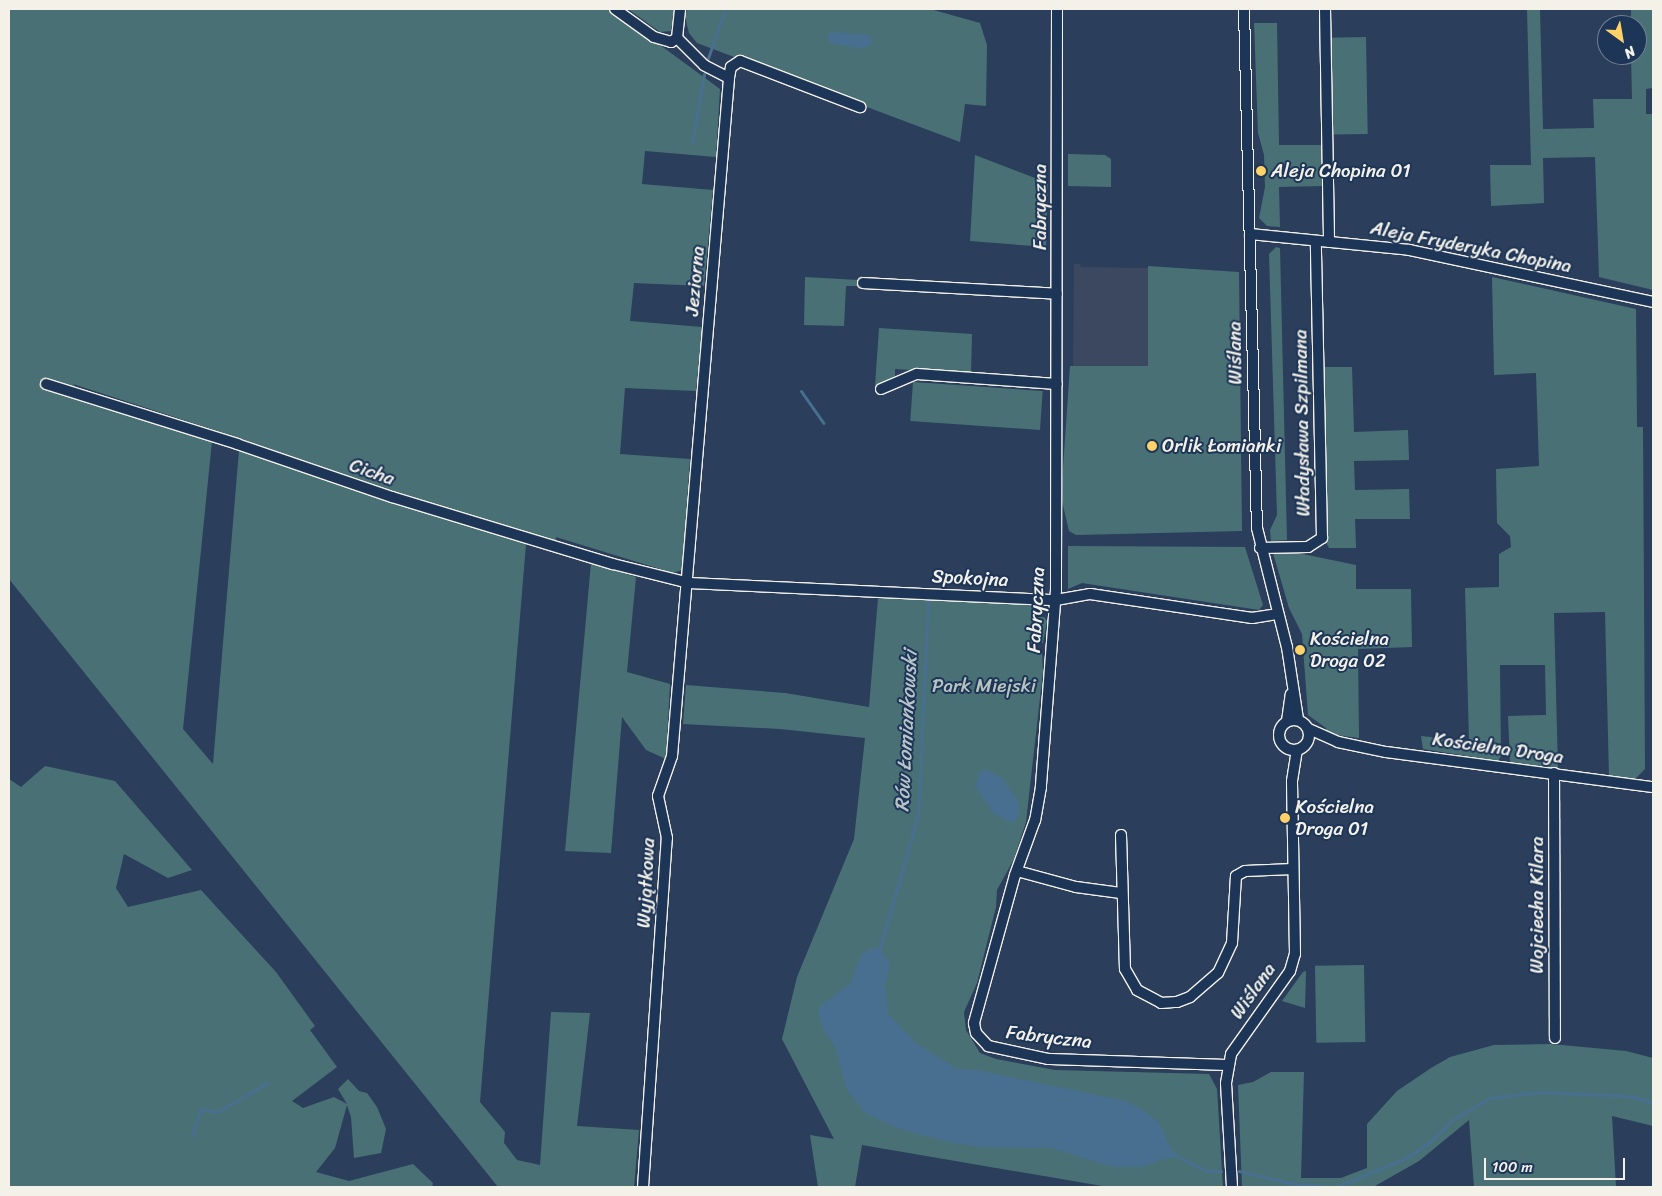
<!DOCTYPE html>
<meta charset="utf-8">
<style>
body{margin:0}
#map{position:relative;width:1662px;height:1196px;overflow:hidden;background:#2b3e5b;font-family:Sriracha,sans-serif}
div>[style]{position:absolute}
.built>*{inset:0;background:#3b4860}
.green>*{inset:0;background:#497175;transform-origin:0 0}
.water>*{inset:0;background:#486f90}
.stream>*{height:3px;margin:-1.5px;padding:0 1.5px;transform-origin:1.5px;border-radius:1.5px;background:#486f90}
.roads{filter:drop-shadow(1px 0 #f4f1e8) drop-shadow(-1px 0 #f4f1e8) drop-shadow(0 1px #f4f1e8) drop-shadow(0 -1px #f4f1e8)}
.street>*{height:10px;margin:-5px;padding:0 5px;transform-origin:5px;border-radius:5px;background:#1d3557}
.street>.ring{margin:-5px;padding:0;box-sizing:content-box;background:none;border:10px solid #1d3557;border-radius:50%}
.dots>*{width:14px;height:14px;translate:-50% -50%;box-sizing:border-box;border:2px solid #1d3557;border-radius:50%}
span{translate:-50% -50%;white-space:nowrap;text-align:center;line-height:1.15;-webkit-text-stroke:4px #1d3557;paint-order:stroke}
.poi-label{font-size:19px;color:#f4f1e8}
.left{translate:0 -50%;text-align:left}
.street-label{font-size:19px;color:#f4f1e8}
.park-label{font-size:19px;color:#b8c4c0}
.water-label{font-size:20px;color:#b8c4c9;font-style:italic}
.frame{position:absolute;inset:0;border:10px solid #f4f1e8;pointer-events:none}
.north{position:absolute;left:1597px;top:15px;width:50px;height:50px;box-sizing:border-box;background:#1d3557;border:1px solid #738091;border-radius:50%;rotate:148deg;font-size:14px;font-weight:700;line-height:20px;text-align:center;color:#f4f1e8}
.north::after{content:'';display:block;margin:auto;width:18px;height:22px;background:#ffd166;clip-path:polygon(50% 0,100% 100%,50% 72%,0 100%)}
.scale{position:absolute;left:1484px;top:1158px;width:141px;height:22px;box-sizing:border-box;border:2px solid #f4f1e8;border-top:0;padding-left:6px;font-size:15px;line-height:18px;white-space:nowrap;color:#f4f1e8;-webkit-text-stroke:4px #1d3557;paint-order:stroke}
</style>
<div id="map">
<div class="built">
<i style="clip-path:polygon(1074px 264px,1080px 264px,1081px 267px,1148px 268px,1148px 366px,1073px 366px)"></i>
</div>
<div class="green">
<i style="clip-path:polygon(9px 9px,611px 9px,720px 89px,716px 157px,645px 151px,642px 184px,713px 190px,704px 286px,634px 283px,630px 321px,702px 327px,696px 391px,625px 388px,620px 454px,690px 459px,682px 570px,673px 573px,556px 537px,556px 543px,528px 535px,313px 467px,242px 439px,73px 384px,89px 404px,212px 441px,183px 729px,213px 764px,239px 450px,394px 504px,426px 510px,526px 544px,480px 1102px,505px 1132px,504px 1143px,517px 1160px,540px 1165px,551px 1012px,590px 1013px,577px 1126px,639px 1130px,634px 1187px,498px 1187px,9px 579px)"></i>
<i style="clip-path:polygon(628px 9px,675px 9px,671px 31px,660px 32px)"></i>
<i style="clip-path:polygon(687px 9px,930px 9px,980px 23px,987px 45px,986px 106px,965px 104px,960px 142px,697px 43px,689px 33px,685px 17px)"></i>
<i style="clip-path:polygon(1527px 9px,1540px 9px,1543px 129px,1594px 128px,1593px 99px,1632px 99px,1631px 55px,1637px 55px,1637px 25px,1631px 25px,1631px 9px,1653px 9px,1653px 88px,1646px 89px,1646px 114px,1653px 114px,1653px 290px,1599px 277px,1595px 157px,1543px 158px,1544px 203px,1491px 206px,1490px 165px,1531px 165px)"></i>
<i style="clip-path:polygon(1254px 23px,1277px 23px,1279px 145px,1321px 145px,1322px 186px,1279px 187px,1280px 227px,1267px 226px,1259px 218px,1265px 187px,1264px 155px,1258px 133px)"></i>
<i style="left:1366px;top:37px;width:97px;height:36px;rotate:89deg"></i>
<i style="clip-path:polygon(1068px 154px,1105px 155px,1111px 159px,1111px 187px,1068px 186px)"></i>
<i style="clip-path:polygon(975px 155px,1048px 183px,1046px 247px,970px 241px)"></i>
<i style="clip-path:polygon(1276px 247px,1280px 248px,1287px 540px,1271px 541px,1270px 530px,1277px 515px,1269px 254px)"></i>
<i style="clip-path:polygon(1148px 266px,1239px 272px,1242px 531px,1076px 535px,1069px 531px,1061px 497px,1070px 366px,1148px 366px)"></i>
<i style="clip-path:polygon(805px 277px,858px 280px,858px 286px,846px 286px,844px 326px,804px 325px)"></i>
<i style="clip-path:polygon(1492px 277px,1636px 309px,1637px 427px,1643px 427px,1645px 769px,1635px 779px,1609px 777px,1605px 612px,1554px 613px,1558px 770px,1510px 763px,1508px 716px,1546px 715px,1545px 665px,1500px 665px,1501px 756px,1498px 761px,1423px 749px,1421px 736px,1469px 741px,1465px 588px,1499px 587px,1499px 554px,1511px 547px,1510px 536px,1497px 523px,1496px 469px,1539px 466px,1536px 373px,1494px 375px)"></i>
<i style="clip-path:polygon(879px 328px,972px 334px,971px 374px,895px 369px,895px 376px,875px 386px)"></i>
<i style="clip-path:polygon(1322px 367px,1352px 367px,1354px 432px,1408px 430px,1409px 460px,1354px 461px,1355px 490px,1409px 489px,1410px 519px,1355px 519px,1356px 548px,1329px 548px,1325px 540px)"></i>
<i style="left:913px;top:382px;width:130px;height:39px;rotate:4deg"></i>
<i style="clip-path:polygon(1068px 546px,1245px 547px,1263px 605px,1259px 610px,1082px 583px,1068px 589px)"></i>
<i style="clip-path:polygon(1293px 552px,1356px 565px,1356px 589px,1411px 589px,1412px 647px,1358px 649px,1359px 738px,1327px 734px,1326px 728px,1308px 715px,1302px 634px,1289px 608px,1273px 553px)"></i>
<i style="clip-path:polygon(591px 563px,636px 577px,627px 672px,670px 684px,666px 759px,646px 750px,622px 717px,611px 853px,565px 851px)"></i>
<i style="clip-path:polygon(878px 598px,1038px 605px,1035px 617px,1044px 617px,1047px 621px,1043px 643px,1034px 642px,1033px 651px,1042px 652px,1043px 671px,1026px 822px,1014px 859px,997px 890px,996px 907px,977px 983px,964px 1012px,966px 1030px,980px 1053px,996px 1059px,1055px 1070px,1209px 1074px,1217px 1089px,1223px 1187px,1108px 1187px,862px 1145px,855px 1187px,818px 1187px,810px 1135px,834px 1139px,782px 1039px,797px 977px,854px 839px,865px 738px,780px 729px,683px 724px,686px 685px,785px 693px,869px 707px)"></i>
<i style="clip-path:polygon(45px 766px,115px 781px,192px 870px,168px 878px,124px 854px,116px 888px,128px 907px,201px 890px,276px 972px,315px 1026px,310px 1030px,337px 1067px,292px 1101px,303px 1108px,334px 1097px,347px 1104px,338px 1089px,348px 1079px,359px 1091px,367px 1093px,377px 1107px,386px 1129px,381px 1153px,354px 1158px,351px 1117px,347px 1105px,335px 1148px,316px 1172px,349px 1181px,413px 1164px,433px 1183px,432px 1187px,9px 1187px,9px 779px,21px 787px)"></i>
<i style="left:1364px;top:965px;width:77px;height:49px;rotate:89deg"></i>
<i style="clip-path:polygon(1306px 971px,1305px 1008px,1282px 1001px,1303px 972px)"></i>
<i style="clip-path:polygon(1551px 1044px,1626px 1051px,1653px 1058px,1653px 1126px,1612px 1116px,1616px 1187px,1474px 1187px,1469px 1120px,1419px 1161px,1375px 1186px,1242px 1187px,1238px 1085px,1253px 1082px,1271px 1072px,1304px 1072px,1301px 1178px,1341px 1178px,1367px 1168px,1367px 1124px,1397px 1091px,1431px 1068px,1450px 1057px,1494px 1045px)"></i>
</div>
<div class="water">
<i style="clip-path:polygon(830px 32px,869px 35px,873px 43px,862px 49px,830px 43px,827px 39px)"></i>
<i style="clip-path:polygon(984px 769px,1000px 776px,1018px 800px,1020px 815px,1013px 823px,993px 813px,976px 787px,979px 773px)"></i>
<i style="clip-path:polygon(879px 948px,890px 964px,885px 984px,888px 1014px,916px 1043px,957px 1069px,977px 1070px,1125px 1101px,1146px 1112px,1159px 1123px,1170px 1147px,1179px 1157px,1166px 1158px,1142px 1167px,1113px 1167px,1051px 1148px,979px 1147px,949px 1142px,900px 1129px,865px 1113px,846px 1088px,835px 1046px,823px 1029px,818px 1011px,820px 1006px,850px 984px,861px 955px,870px 949px)"></i>
</div>
<div class="stream">
<i style="left:707px;top:61px;width:55px;rotate:-70.9deg"></i>
<i style="left:692px;top:143px;width:70px;rotate:-80.1deg"></i>
<i style="left:801px;top:391px;width:39px;rotate:55deg"></i>
<i style="left:879px;top:951px;width:141px;rotate:-74deg"></i>
<i style="left:918px;top:815px;width:214px;rotate:-87.3deg"></i>
<i style="left:192px;top:1135px;width:28px;rotate:-71deg"></i>
<i style="left:201px;top:1109px;width:16px;rotate:11deg"></i>
<i style="left:217px;top:1112px;width:58px;rotate:-30.1deg"></i>
<i style="left:1177px;top:1156px;width:34px;rotate:27deg"></i>
<i style="left:1207px;top:1171px;width:14px"></i>
<i style="left:1239px;top:1171px;width:57px;rotate:13.3deg"></i>
<i style="left:1294px;top:1184px;width:42px;rotate:4.1deg"></i>
<i style="left:1336px;top:1187px;width:76px;rotate:-22.5deg"></i>
<i style="left:1406px;top:1158px;width:30px;rotate:-34deg"></i>
<i style="left:1431px;top:1141px;width:30px;rotate:-45deg"></i>
<i style="left:1452px;top:1120px;width:44px;rotate:-30.1deg"></i>
<i style="left:1490px;top:1098px;width:51px;rotate:-6.7deg"></i>
<i style="left:1541px;top:1092px;width:88px;rotate:2.6deg"></i>
<i style="left:1629px;top:1096px;width:25px;rotate:16deg"></i>
</div>
<div class="roads">
<div class="street">
<i style="left:615px;top:9px;width:48px;rotate:35.7deg"></i>
<i style="left:654px;top:37px;width:18px;rotate:16deg"></i>
<i style="left:671px;top:42px;width:7px;rotate:-34deg"></i>
<i style="left:1057px;top:9px;width:581px;rotate:90.1deg"></i>
<i style="left:1056px;top:590px;width:198px;rotate:94.4deg"></i>
<i style="left:1041px;top:787px;width:34px;rotate:100deg"></i>
<i style="left:1035px;top:820px;width:59px;rotate:110deg"></i>
<i style="left:1015px;top:875px;width:154px;rotate:105.5deg"></i>
<i style="left:974px;top:1023px;width:10px;rotate:79deg"></i>
<i style="left:976px;top:1033px;width:18px;rotate:47deg"></i>
<i style="left:988px;top:1046px;width:61px;rotate:12.2deg"></i>
<i style="left:1048px;top:1059px;width:181px;rotate:1.9deg"></i>
<i style="left:1244px;top:9px;width:519px;rotate:88.57deg"></i>
<i style="left:1257px;top:528px;width:123px;rotate:75.9deg"></i>
<i style="left:1287px;top:647px;width:73px;rotate:81.3deg"></i>
<i style="left:1325px;top:9px;width:233px;rotate:89deg"></i>
<i style="left:729px;top:78px;width:11px;rotate:-80deg"></i>
<i style="left:731px;top:67px;width:11px;rotate:-34deg"></i>
<i style="left:740px;top:61px;width:129px;rotate:21deg"></i>
<i style="left:1250px;top:234px;width:160px;rotate:5.7deg"></i>
<i style="left:1409px;top:250px;width:249px;rotate:12deg"></i>
<i style="left:863px;top:283px;width:194px;rotate:3.2deg"></i>
<i style="left:46px;top:384px;width:200px;rotate:17.4deg"></i>
<i style="left:237px;top:444px;width:164px;rotate:18.9deg"></i>
<i style="left:392px;top:497px;width:231px;rotate:16.9deg"></i>
<i style="left:613px;top:564px;width:78px;rotate:14deg"></i>
<i style="left:689px;top:583px;width:367px;rotate:2.7deg"></i>
<i style="left:1056px;top:600px;width:35px;rotate:-10deg"></i>
<i style="left:1090px;top:594px;width:164px;rotate:8.4deg"></i>
<i style="left:1252px;top:618px;width:25px;rotate:-9deg"></i>
<i style="left:881px;top:389px;width:39px;rotate:-23deg"></i>
<i style="left:917px;top:374px;width:140px;rotate:4.1deg"></i>
<i style="left:1260px;top:548px;width:48px;rotate:-1.2deg"></i>
<i style="left:1308px;top:547px;width:17px;rotate:-33deg"></i>
<i style="left:1322px;top:538px;width:297px;rotate:-91.2deg"></i>
<i class="ring" style="left:1279px;top:720px;width:20px;height:20px"></i>
<i style="left:1287px;top:721px;width:27px;rotate:-82deg"></i>
<i style="left:1309px;top:729px;width:32px;rotate:24deg"></i>
<i style="left:1338px;top:742px;width:49px;rotate:11.8deg"></i>
<i style="left:1386px;top:752px;width:269px;rotate:7.5deg"></i>
<i style="left:1554px;top:773px;width:265px;rotate:89.8deg"></i>
<i style="left:1121px;top:835px;width:134px;rotate:88.3deg"></i>
<i style="left:1125px;top:969px;width:24px;rotate:60deg"></i>
<i style="left:1137px;top:990px;width:27px;rotate:28deg"></i>
<i style="left:1161px;top:1003px;width:16px;rotate:-4deg"></i>
<i style="left:1177px;top:1002px;width:14px;rotate:-21deg"></i>
<i style="left:1190px;top:997px;width:37px;rotate:-41deg"></i>
<i style="left:1218px;top:973px;width:33px;rotate:-65deg"></i>
<i style="left:1232px;top:943px;width:67px;rotate:-86.6deg"></i>
<i style="left:1236px;top:876px;width:10px;rotate:-29deg"></i>
<i style="left:1245px;top:871px;width:48px;rotate:-2.4deg"></i>
<i style="left:1017px;top:871px;width:61px;rotate:15.2deg"></i>
<i style="left:1076px;top:887px;width:45px;rotate:7.6deg"></i>
<i style="left:643px;top:1187px;width:350px;rotate:-86.1deg"></i>
<i style="left:667px;top:838px;width:43px;rotate:-102.1deg"></i>
<i style="left:658px;top:796px;width:42px;rotate:-70.7deg"></i>
<i style="left:672px;top:756px;width:680px;rotate:-85.19deg"></i>
<i style="left:729px;top:78px;width:28px;rotate:-153deg"></i>
<i style="left:704px;top:65px;width:38px;rotate:-135deg"></i>
<i style="left:677px;top:38px;width:29px;rotate:-84deg"></i>
<i style="left:1232px;top:1187px;width:104px;rotate:-93.3deg"></i>
<i style="left:1226px;top:1083px;width:29px;rotate:-80deg"></i>
<i style="left:1231px;top:1054px;width:102px;rotate:-54.6deg"></i>
<i style="left:1290px;top:971px;width:18px;rotate:-74deg"></i>
<i style="left:1295px;top:954px;width:173px;rotate:-91deg"></i>
<i style="left:1292px;top:781px;width:31px;rotate:-81deg"></i>
</div>
</div>
<div class="dots">
<i style="left:1261px;top:171px;background:#ffd166"></i>
<i style="left:1152px;top:446px;background:#ffd166"></i>
<i style="left:1300px;top:650px;background:#ffd166"></i>
<i style="left:1285px;top:818px;background:#ffd166"></i>
</div>
<div class="poi-label">
<span class="left" style="left:1271px;top:171px">Aleja Chopina 01</span>
<span class="left" style="left:1162px;top:446px">Orlik Łomianki</span>
<span class="left" style="left:1310px;top:650px">Kościelna<br>Droga 02</span>
<span class="left" style="left:1295px;top:818px">Kościelna<br>Droga 01</span>
</div>
<div class="street-label">
<span style="left:1040px;top:207px;rotate:-90deg">Fabryczna</span>
<span style="left:1471px;top:247px;rotate:11deg">Aleja Fryderyka Chopina</span>
<span style="left:695px;top:281px;rotate:-85deg">Jeziorna</span>
<span style="left:1235px;top:353px;rotate:-91deg">Wiślana</span>
<span style="left:1302px;top:423px;rotate:-91deg">Władysława Szpilmana</span>
<span style="left:372px;top:472px;rotate:19deg">Cicha</span>
<span style="left:970px;top:578px;rotate:3deg">Spokojna</span>
<span style="left:1036px;top:610px;rotate:-87deg">Fabryczna</span>
<span style="left:1498px;top:748px;rotate:8deg">Kościelna Droga</span>
<span style="left:646px;top:883px;rotate:-87deg">Wyjątkowa</span>
<span style="left:1537px;top:905px;rotate:-90deg">Wojciecha Kilara</span>
<span style="left:1253px;top:991px;rotate:-55deg">Wiślana</span>
<span style="left:1049px;top:1037px;rotate:7deg">Fabryczna</span>
</div>
<div class="park-label">
<span style="left:984px;top:686px">Park Miejski</span>
</div>
<div class="water-label">
<span style="left:906px;top:731px;rotate:-87deg">Rów Łomiankowski</span>
</div>
<div class="frame"></div>
<div class="north">N</div>
<div class="scale">100 m</div>
</div>
